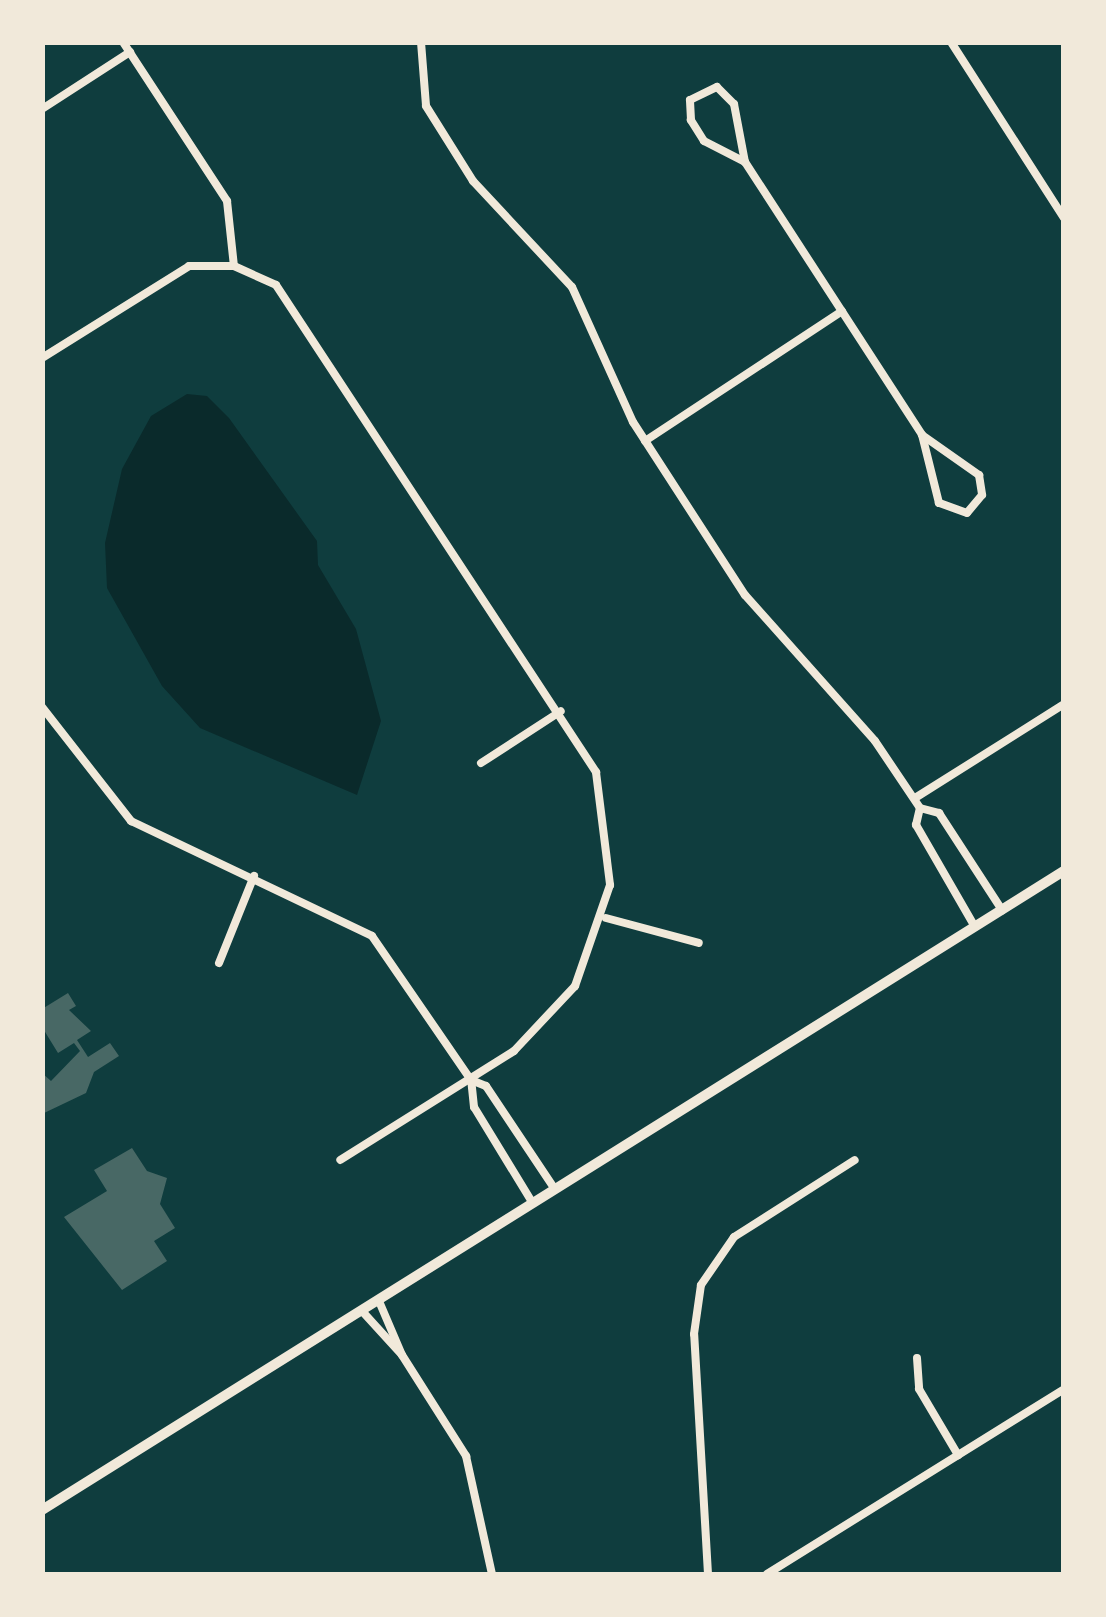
<!DOCTYPE html>
<style>
body{margin:0}
#map{position:relative;width:1106px;height:1617px;overflow:hidden;background:#0f3d3e;font-family:"Asap Condensed",sans-serif}
div>[style]{position:absolute}
.water>*{inset:0;background:#0a2a2b}
.building>*{inset:0;background:#486865}
.minor>*{height:8px;margin:-4px;padding:0 4px;transform-origin:4px;border-radius:4px;background:#f1e9da}
.tertiary>*{height:10px;margin:-5px;padding:0 5px;transform-origin:5px;border-radius:5px;background:#f1e9da}
span{translate:-50% -50%;white-space:nowrap;text-align:center;line-height:1.15;-webkit-text-stroke:8px #f1e9da;paint-order:stroke}
.frame{position:absolute;inset:0;border:45px solid #f1e9da;pointer-events:none}
</style>
<div id="map">
<div class="water">
<i style="clip-path:polygon(187px 394px,207px 396px,229px 418px,317px 541px,318px 565px,356px 629px,381px 721px,357px 795px,200px 728px,162px 686px,107px 588px,105px 543px,122px 469px,151px 416px)"></i>
</div>
<div class="building">
<i style="clip-path:polygon(68px 993px,76px 1006px,69px 1010px,91px 1031px,77px 1040px,88px 1057px,110px 1043px,119px 1056px,94px 1072px,86px 1093px,42px 1114px,42px 1073px,51px 1081px,80px 1051px,74px 1043px,58px 1053px,42px 1027px,42px 1009px)"></i>
<i style="clip-path:polygon(132px 1148px,147px 1171px,167px 1178px,160px 1204px,175px 1228px,154px 1241px,167px 1261px,122px 1290px,64px 1217px,107px 1191px,94px 1170px)"></i>
</div>
<div class="minor">
<i style="left:123px;top:42px;width:190px;rotate:56.8deg"></i>
<i style="left:227px;top:201px;width:65px;rotate:83.9deg"></i>
<i style="left:421px;top:42px;width:64px;rotate:85.5deg"></i>
<i style="left:426px;top:106px;width:89px;rotate:57.9deg"></i>
<i style="left:473px;top:181px;width:145px;rotate:47deg"></i>
<i style="left:572px;top:287px;width:148px;rotate:65.7deg"></i>
<i style="left:633px;top:422px;width:206px;rotate:57.1deg"></i>
<i style="left:745px;top:595px;width:195px;rotate:48.3deg"></i>
<i style="left:875px;top:741px;width:81px;rotate:56.1deg"></i>
<i style="left:951px;top:42px;width:209px;rotate:57.3deg"></i>
<i style="left:717px;top:87px;width:24px;rotate:45deg"></i>
<i style="left:734px;top:104px;width:59px;rotate:79.3deg"></i>
<i style="left:745px;top:162px;width:46px;rotate:-152.9deg"></i>
<i style="left:704px;top:141px;width:25px;rotate:-122deg"></i>
<i style="left:691px;top:120px;width:20px;rotate:-93deg"></i>
<i style="left:690px;top:100px;width:30px;rotate:-26deg"></i>
<i style="left:42px;top:109px;width:105px;rotate:-32.9deg"></i>
<i style="left:745px;top:162px;width:325px;rotate:57deg"></i>
<i style="left:42px;top:358px;width:173px;rotate:-32deg"></i>
<i style="left:189px;top:266px;width:45px"></i>
<i style="left:234px;top:266px;width:46px;rotate:24.3deg"></i>
<i style="left:276px;top:285px;width:583px;rotate:56.69deg"></i>
<i style="left:596px;top:772px;width:114px;rotate:82.9deg"></i>
<i style="left:610px;top:885px;width:107px;rotate:109.1deg"></i>
<i style="left:575px;top:986px;width:89px;rotate:133.2deg"></i>
<i style="left:514px;top:1051px;width:205px;rotate:147.9deg"></i>
<i style="left:922px;top:435px;width:70px;rotate:35.1deg"></i>
<i style="left:979px;top:475px;width:20px;rotate:81deg"></i>
<i style="left:982px;top:495px;width:23px;rotate:130deg"></i>
<i style="left:967px;top:513px;width:30px;rotate:-160deg"></i>
<i style="left:939px;top:503px;width:70px;rotate:-104deg"></i>
<i style="left:645px;top:441px;width:236px;rotate:-33.4deg"></i>
<i style="left:42px;top:707px;width:145px;rotate:52deg"></i>
<i style="left:131px;top:821px;width:267px;rotate:25.5deg"></i>
<i style="left:372px;top:936px;width:175px;rotate:55.5deg"></i>
<i style="left:481px;top:763px;width:95px;rotate:-33deg"></i>
<i style="left:915px;top:798px;width:176px;rotate:-32.2deg"></i>
<i style="left:606px;top:918px;width:96px;rotate:15deg"></i>
<i style="left:975px;top:927px;width:118px;rotate:-120deg"></i>
<i style="left:916px;top:825px;width:17px;rotate:-77deg"></i>
<i style="left:920px;top:808px;width:20px;rotate:15deg"></i>
<i style="left:939px;top:813px;width:116px;rotate:57deg"></i>
<i style="left:219px;top:963px;width:94px;rotate:-68.1deg"></i>
<i style="left:532px;top:1202px;width:111px;rotate:-121.4deg"></i>
<i style="left:474px;top:1107px;width:27px;rotate:-96deg"></i>
<i style="left:471px;top:1080px;width:16px;rotate:22deg"></i>
<i style="left:486px;top:1086px;width:123px;rotate:56.3deg"></i>
<i style="left:362px;top:1311px;width:59px;rotate:47.7deg"></i>
<i style="left:402px;top:1355px;width:59px;rotate:-113.1deg"></i>
<i style="left:402px;top:1355px;width:120px;rotate:57.6deg"></i>
<i style="left:466px;top:1456px;width:121px;rotate:77.6deg"></i>
<i style="left:917px;top:1358px;width:31px;rotate:86deg"></i>
<i style="left:919px;top:1389px;width:77px;rotate:59.4deg"></i>
<i style="left:708px;top:1574px;width:240px;rotate:-93.3deg"></i>
<i style="left:694px;top:1334px;width:49px;rotate:-81.9deg"></i>
<i style="left:701px;top:1285px;width:58px;rotate:-55.5deg"></i>
<i style="left:734px;top:1237px;width:143px;rotate:-32.5deg"></i>
<i style="left:767px;top:1574px;width:350px;rotate:-31.9deg"></i>
</div>
<div class="tertiary">
<i style="left:42px;top:1510px;width:1205px;rotate:-32.02deg"></i>
</div>
<div class="frame"></div>
</div>
